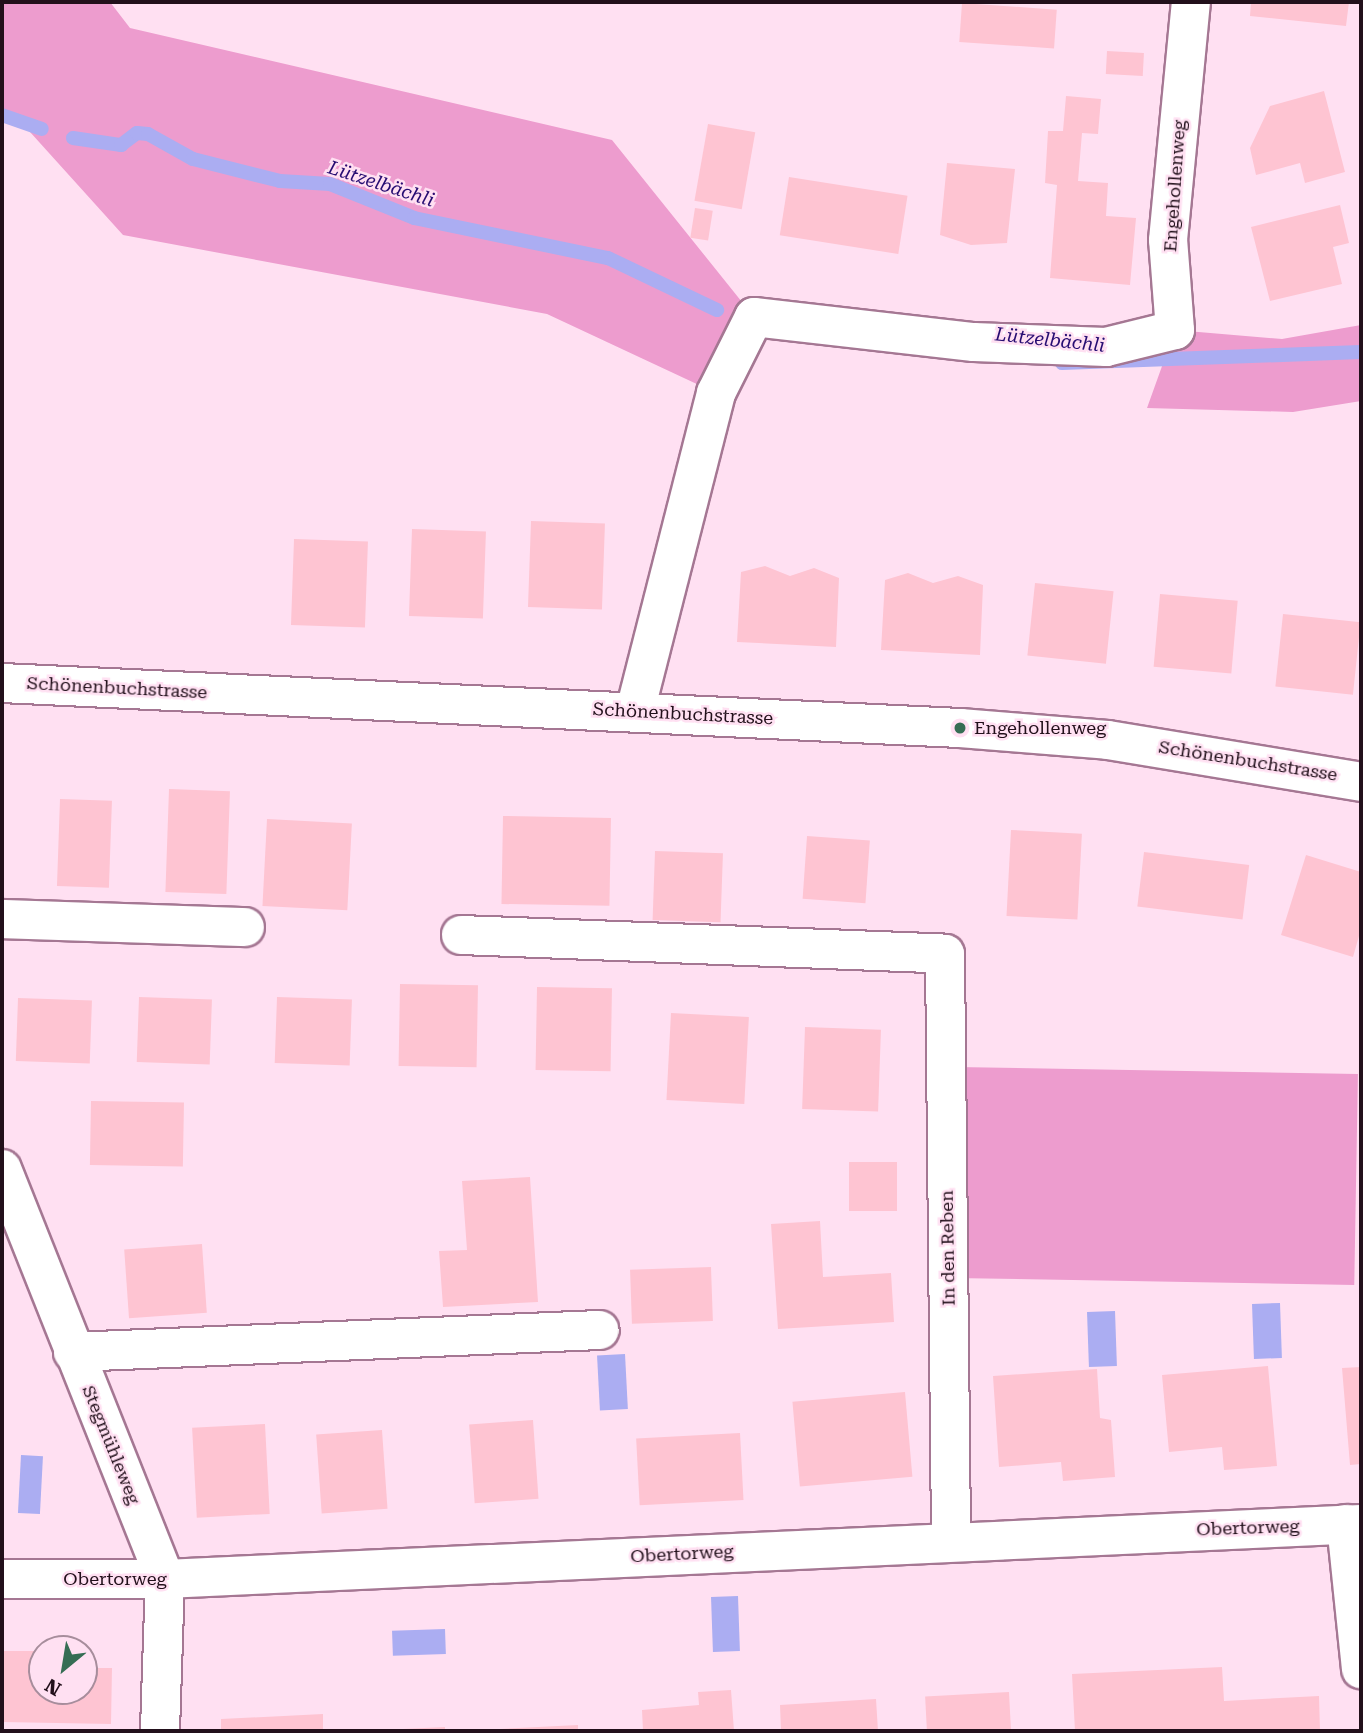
<!DOCTYPE html>
<meta charset="utf-8">
<style>
body{margin:0}
#map{position:relative;width:1363px;height:1733px;overflow:hidden;background:#ffe0f2;font-family:"Roboto Serif",serif}
div>[style]{position:absolute}
.green>*{inset:0;background:#ed9cce;transform-origin:0 0}
.water>*{inset:0;background:#abadf2;transform-origin:0 0}
.stream>*{height:14px;margin:-7px;padding:0 7px;transform-origin:7px;border-radius:7px;background:#abadf2}
.building>*{inset:0;background:#fec4d2;transform-origin:0 0}
.roads{filter:drop-shadow(2px 0 #a57793) drop-shadow(-2px 0 #a57793) drop-shadow(0 2px #a57793) drop-shadow(0 -2px #a57793)}
.minor>*{height:38px;margin:-19px;padding:0 19px;transform-origin:19px;border-radius:19px;background:#fff}
.dots>*{width:19px;height:19px;translate:-50% -50%;box-sizing:border-box;border:4px solid #ffe0f2;border-radius:50%}
span{translate:-50% -50%;white-space:nowrap;text-align:center;line-height:1.15;-webkit-text-stroke:5px #ffe0f2;paint-order:stroke}
.street-label{font-size:18px;color:#22101b}
.poi-label{font-size:18px;color:#22101b}
.left{translate:0 -50%;text-align:left}
.water-label{font-size:19px;color:#270d72;font-style:italic}
.frame{position:absolute;inset:0;border:4px solid #22101b;pointer-events:none}
.north{position:absolute;left:28px;top:1635px;width:70px;height:70px;box-sizing:border-box;background:#ffe0f2;border:2px solid #a78d9c;border-radius:50%;rotate:210deg;font-size:19px;font-weight:700;line-height:28px;text-align:center;color:#22101b}
.north::after{content:'';display:block;margin:auto;width:24px;height:32px;background:#366d54;clip-path:polygon(50% 0,100% 100%,50% 72%,0 100%)}
</style>
<div id="map">
<div class="green">
<i style="clip-path:polygon(2px 2px,110px 2px,130px 28px,612px 140px,754px 317px,716px 393px,547px 314px,123px 235px,21px 122px,2px 110px)"></i>
<i style="clip-path:polygon(1361px 325px,1361px 401px,1293px 412px,1147px 408px,1175px 330px,1282px 339px)"></i>
<i style="left:956px;top:1067px;width:402px;height:211px;rotate:1deg"></i>
</div>
<div class="water">
<i style="left:1280px;top:1303px;width:55px;height:28px;rotate:88deg"></i>
<i style="left:1115px;top:1311px;width:55px;height:28px;rotate:88deg"></i>
<i style="left:625px;top:1354px;width:55px;height:28px;rotate:87deg"></i>
<i style="left:21px;top:1455px;width:22px;height:58px;rotate:3deg"></i>
<i style="left:738px;top:1596px;width:55px;height:27px;rotate:88deg"></i>
<i style="left:445px;top:1629px;width:25px;height:53px;rotate:88deg"></i>
</div>
<div class="stream">
<i style="left:2px;top:115px;width:42px;rotate:19.3deg"></i>
<i style="left:73px;top:138px;width:49px;rotate:8.3deg"></i>
<i style="left:121px;top:145px;width:20px;rotate:-37deg"></i>
<i style="left:137px;top:133px;width:11px;rotate:5deg"></i>
<i style="left:148px;top:134px;width:51px;rotate:29.1deg"></i>
<i style="left:193px;top:159px;width:90px;rotate:14.2deg"></i>
<i style="left:280px;top:181px;width:50px;rotate:3.4deg"></i>
<i style="left:330px;top:184px;width:91px;rotate:22deg"></i>
<i style="left:414px;top:218px;width:198px;rotate:11.7deg"></i>
<i style="left:608px;top:258px;width:121px;rotate:25.5deg"></i>
<i style="left:1062px;top:363px;width:299px;rotate:-2.1deg"></i>
</div>
<div class="building">
<i style="clip-path:polygon(1251px 2px,1349px 2px,1346px 26px,1250px 16px)"></i>
<i style="left:962px;top:3px;width:95px;height:39px;rotate:4deg"></i>
<i style="left:1107px;top:51px;width:37px;height:23px;rotate:3deg"></i>
<i style="clip-path:polygon(1324px 91px,1345px 172px,1305px 183px,1300px 163px,1256px 175px,1250px 148px,1270px 106px)"></i>
<i style="clip-path:polygon(1066px 96px,1101px 99px,1098px 134px,1082px 133px,1078px 181px,1108px 183px,1106px 216px,1136px 218px,1130px 285px,1050px 278px,1057px 185px,1045px 183px,1048px 131px,1063px 131px)"></i>
<i style="left:708px;top:124px;width:48px;height:78px;rotate:10deg"></i>
<i style="clip-path:polygon(947px 163px,1015px 169px,1007px 243px,971px 245px,940px 235px)"></i>
<i style="left:789px;top:177px;width:120px;height:59px;rotate:9deg"></i>
<i style="clip-path:polygon(1340px 205px,1349px 243px,1333px 247px,1342px 284px,1270px 301px,1251px 227px)"></i>
<i style="left:695px;top:208px;width:18px;height:30px;rotate:9deg"></i>
<i style="left:531px;top:521px;width:74px;height:86px;rotate:2deg"></i>
<i style="left:412px;top:529px;width:74px;height:87px;rotate:2deg"></i>
<i style="left:294px;top:539px;width:74px;height:86px;rotate:2deg"></i>
<i style="clip-path:polygon(765px 566px,790px 576px,814px 568px,839px 578px,836px 647px,737px 642px,741px 572px)"></i>
<i style="clip-path:polygon(908px 573px,933px 583px,958px 576px,983px 585px,980px 655px,881px 650px,885px 580px)"></i>
<i style="left:1035px;top:583px;width:79px;height:73px;rotate:6deg"></i>
<i style="left:1160px;top:594px;width:78px;height:73px;rotate:5deg"></i>
<i style="left:1283px;top:614px;width:78px;height:73px;rotate:6deg"></i>
<i style="left:169px;top:789px;width:61px;height:103px;rotate:2deg"></i>
<i style="left:60px;top:799px;width:52px;height:87px;rotate:2deg"></i>
<i style="left:503px;top:816px;width:108px;height:88px;rotate:1deg"></i>
<i style="left:267px;top:819px;width:85px;height:87px;rotate:3deg"></i>
<i style="left:1011px;top:830px;width:71px;height:86px;rotate:3deg"></i>
<i style="left:807px;top:836px;width:63px;height:63px;rotate:4deg"></i>
<i style="left:655px;top:851px;width:68px;height:69px;rotate:2deg"></i>
<i style="left:1144px;top:852px;width:106px;height:55px;rotate:7deg"></i>
<i style="clip-path:polygon(1306px 855px,1361px 872px,1361px 929px,1353px 957px,1281px 935px)"></i>
<i style="left:400px;top:984px;width:78px;height:82px;rotate:1deg"></i>
<i style="left:537px;top:987px;width:75px;height:83px;rotate:1deg"></i>
<i style="left:139px;top:997px;width:73px;height:65px;rotate:2deg"></i>
<i style="left:277px;top:997px;width:75px;height:66px;rotate:2deg"></i>
<i style="left:18px;top:998px;width:74px;height:63px;rotate:2deg"></i>
<i style="left:671px;top:1013px;width:78px;height:87px;rotate:3deg"></i>
<i style="left:805px;top:1027px;width:76px;height:82px;rotate:2deg"></i>
<i style="left:91px;top:1101px;width:93px;height:64px;rotate:1deg"></i>
<i style="left:849px;top:1162px;width:48px;height:49px"></i>
<i style="clip-path:polygon(530px 1177px,538px 1302px,443px 1307px,439px 1251px,467px 1250px,462px 1181px)"></i>
<i style="clip-path:polygon(820px 1221px,823px 1277px,891px 1273px,894px 1322px,778px 1329px,771px 1224px)"></i>
<i style="left:202px;top:1244px;width:69px;height:78px;rotate:86deg"></i>
<i style="left:711px;top:1267px;width:54px;height:81px;rotate:88deg"></i>
<i style="clip-path:polygon(1268px 1366px,1277px 1466px,1224px 1470px,1222px 1447px,1169px 1452px,1162px 1375px)"></i>
<i style="clip-path:polygon(1361px 1367px,1361px 1464px,1350px 1465px,1342px 1368px)"></i>
<i style="clip-path:polygon(1097px 1369px,1100px 1418px,1111px 1420px,1115px 1477px,1063px 1481px,1061px 1462px,999px 1467px,993px 1376px)"></i>
<i style="left:905px;top:1392px;width:85px;height:113px;rotate:85deg"></i>
<i style="left:533px;top:1420px;width:79px;height:64px;rotate:86deg"></i>
<i style="left:265px;top:1424px;width:90px;height:73px;rotate:87deg"></i>
<i style="left:382px;top:1430px;width:79px;height:66px;rotate:86deg"></i>
<i style="left:740px;top:1433px;width:67px;height:104px;rotate:87deg"></i>
<i style="clip-path:polygon(2px 1651px,42px 1651px,42px 1691px,84px 1691px,84px 1668px,112px 1668px,111px 1724px,2px 1722px)"></i>
<i style="clip-path:polygon(1222px 1667px,1224px 1701px,1319px 1696px,1320px 1731px,1075px 1731px,1072px 1674px)"></i>
<i style="clip-path:polygon(731px 1690px,734px 1731px,643px 1731px,642px 1710px,699px 1705px,698px 1692px)"></i>
<i style="left:1009px;top:1692px;width:39px;height:84px;rotate:87deg"></i>
<i style="clip-path:polygon(876px 1699px,878px 1731px,781px 1731px,780px 1705px)"></i>
<i style="clip-path:polygon(323px 1714px,323px 1731px,221px 1731px,221px 1719px)"></i>
<i style="clip-path:polygon(578px 1725px,578px 1731px,500px 1731px,500px 1729px)"></i>
<i style="clip-path:polygon(445px 1727px,445px 1731px,403px 1731px,403px 1729px)"></i>
</div>
<div class="roads">
<div class="minor">
<i style="left:2px;top:683px;width:959px;rotate:2.69deg"></i>
<i style="left:960px;top:728px;width:148px;rotate:4.6deg"></i>
<i style="left:1108px;top:740px;width:256px;rotate:9.4deg"></i>
<i style="left:635px;top:711px;width:328px;rotate:-75.7deg"></i>
<i style="left:716px;top:393px;width:85px;rotate:-63.4deg"></i>
<i style="left:754px;top:317px;width:221px;rotate:6.5deg"></i>
<i style="left:974px;top:342px;width:132px;rotate:2.2deg"></i>
<i style="left:1106px;top:347px;width:71px;rotate:-13.8deg"></i>
<i style="left:1175px;top:330px;width:90px;rotate:-94.4deg"></i>
<i style="left:1168px;top:240px;width:239px;rotate:-84.5deg"></i>
<i style="left:2px;top:919px;width:243px;rotate:1.9deg"></i>
<i style="left:461px;top:935px;width:484px;rotate:2.2deg"></i>
<i style="left:945px;top:954px;width:587px;rotate:89.41deg"></i>
<i style="left:2px;top:1169px;width:441px;rotate:68.3deg"></i>
<i style="left:165px;top:1579px;width:152px;rotate:91.9deg"></i>
<i style="left:73px;top:1352px;width:527px;rotate:-2.39deg"></i>
<i style="left:1346px;top:1524px;width:146px;rotate:84.1deg"></i>
<i style="left:2px;top:1579px;width:163px"></i>
<i style="left:165px;top:1579px;width:1197px;rotate:-2.63deg"></i>
</div>
</div>
<div class="dots">
<i style="left:960px;top:728px;background:#366d54"></i>
</div>
<div class="street-label">
<span style="left:1175px;top:186px;rotate:-86deg">Engehollenweg</span>
<span style="left:117px;top:688px;rotate:3deg">Schönenbuchstrasse</span>
<span style="left:683px;top:714px;rotate:3deg">Schönenbuchstrasse</span>
<span style="left:1248px;top:761px;rotate:9deg">Schönenbuchstrasse</span>
<span style="left:948px;top:1248px;rotate:-91deg">In den Reben</span>
<span style="left:111px;top:1445px;rotate:68deg">Stegmühleweg</span>
<span style="left:1248px;top:1528px;rotate:-2deg">Obertorweg</span>
<span style="left:682px;top:1554px;rotate:-3deg">Obertorweg</span>
<span style="left:115px;top:1579px">Obertorweg</span>
</div>
<div class="poi-label">
<span class="left" style="left:974px;top:728px">Engehollenweg</span>
</div>
<div class="water-label">
<span style="left:381px;top:184px;rotate:18deg">Lützelbächli</span>
<span style="left:1050px;top:340px;rotate:6deg">Lützelbächli</span>
</div>
<div class="frame"></div>
<div class="north">N</div>
</div>
